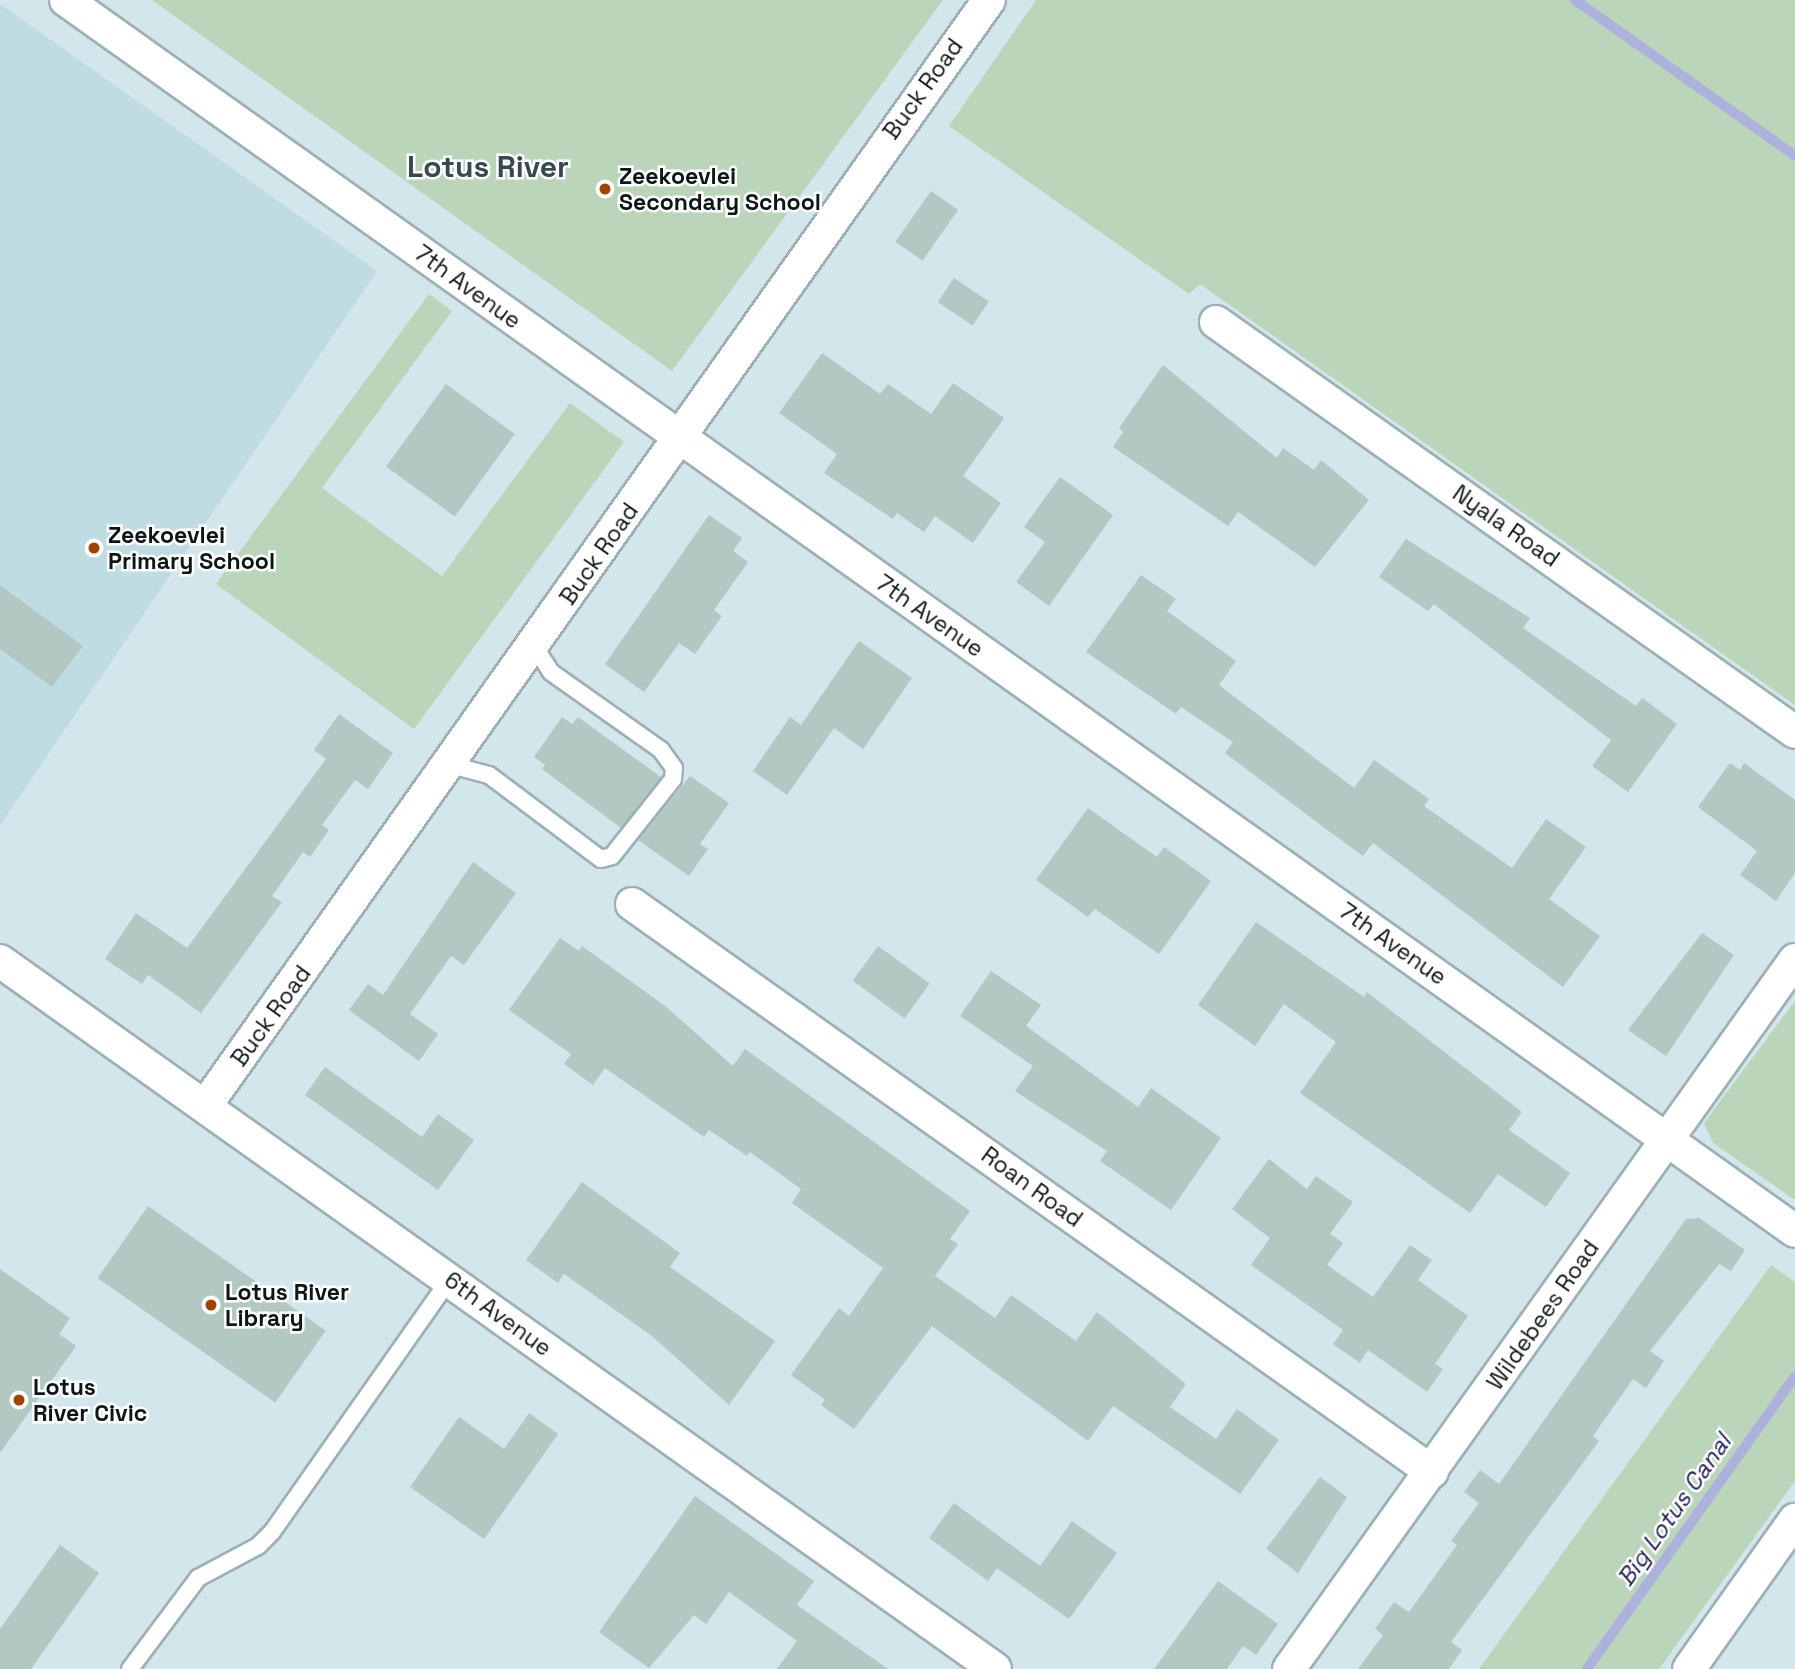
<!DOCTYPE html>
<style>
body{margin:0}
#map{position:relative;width:1795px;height:1669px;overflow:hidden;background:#d2e6eb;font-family:"Space Grotesk",sans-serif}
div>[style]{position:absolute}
.built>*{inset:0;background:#bedce2}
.green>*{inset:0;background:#bad5ba}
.stream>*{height:10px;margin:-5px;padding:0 5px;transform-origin:5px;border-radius:5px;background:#adb2dd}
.building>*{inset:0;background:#b4c8c3;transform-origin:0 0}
.roads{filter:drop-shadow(2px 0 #9db1b5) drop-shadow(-2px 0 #9db1b5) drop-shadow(0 2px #9db1b5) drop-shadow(0 -2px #9db1b5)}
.service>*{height:16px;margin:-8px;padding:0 8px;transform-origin:8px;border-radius:8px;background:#fff}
.minor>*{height:32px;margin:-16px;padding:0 16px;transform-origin:16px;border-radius:16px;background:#fff}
.dots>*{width:19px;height:19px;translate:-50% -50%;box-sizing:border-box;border:4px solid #fff;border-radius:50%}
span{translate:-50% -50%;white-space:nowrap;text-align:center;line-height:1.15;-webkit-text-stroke:5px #fff;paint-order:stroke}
.street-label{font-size:23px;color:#0d1516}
.poi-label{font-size:23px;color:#0d1516;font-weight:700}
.left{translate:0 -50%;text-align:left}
.water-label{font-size:24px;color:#232256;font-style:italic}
.district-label{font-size:30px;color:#38494d;font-weight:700}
</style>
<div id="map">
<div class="built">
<div style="clip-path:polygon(0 4px,377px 271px,0 825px)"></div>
</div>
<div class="green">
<div style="clip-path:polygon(152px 0,943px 0,672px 371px)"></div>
<div style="clip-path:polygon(1036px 0,1795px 0,1795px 705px,1200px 284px,1189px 294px,949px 126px)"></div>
<div style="clip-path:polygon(429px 294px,452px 311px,322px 488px,442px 576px,570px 403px,624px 442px,414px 729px,216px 584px)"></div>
<div style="clip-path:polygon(1795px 1001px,1795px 1200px,1713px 1143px,1704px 1123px)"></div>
<div style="clip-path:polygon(1771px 1265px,1795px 1282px,1795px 1481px,1659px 1669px,1479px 1669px)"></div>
</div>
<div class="stream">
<div style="left:1575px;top:0;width:270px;rotate:35.3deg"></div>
<div style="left:1587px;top:1669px;width:359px;rotate:-54.6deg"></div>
</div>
<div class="building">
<div style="left:931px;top:191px;width:33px;height:62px;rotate:35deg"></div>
<div style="left:954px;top:278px;width:42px;height:29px;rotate:34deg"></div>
<div style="clip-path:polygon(822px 353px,880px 394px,888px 384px,931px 414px,953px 383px,1004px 418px,963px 476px,1001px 503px,973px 543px,935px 516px,924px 532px,897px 513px,893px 519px,824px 473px,837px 454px,779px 413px)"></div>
<div style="clip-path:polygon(1163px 365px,1277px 458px,1283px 448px,1314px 470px,1321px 460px,1369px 500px,1315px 567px,1238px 512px,1228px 526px,1113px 447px,1123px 432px,1119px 428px)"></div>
<div style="left:446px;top:384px;width:85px;height:102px;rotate:36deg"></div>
<div style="clip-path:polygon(1060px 477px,1113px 515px,1049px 606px,1016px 582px,1045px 542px,1024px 527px)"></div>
<div style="clip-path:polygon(709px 515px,742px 538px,733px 551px,748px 562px,714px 610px,722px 616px,695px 654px,679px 643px,644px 692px,605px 664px)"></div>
<div style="clip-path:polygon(1406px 539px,1530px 618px,1523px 628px,1636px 706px,1642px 698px,1677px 724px,1628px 792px,1592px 766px,1611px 740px,1434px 604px,1428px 611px,1379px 577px)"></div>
<div style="clip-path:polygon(1141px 575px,1176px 599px,1167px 611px,1236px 661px,1219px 685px,1354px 788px,1374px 760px,1429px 799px,1424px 806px,1512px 868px,1546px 819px,1586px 847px,1549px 899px,1600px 936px,1563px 987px,1373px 843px,1363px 856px,1326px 829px,1225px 753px,1233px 742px,1181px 707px,1176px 714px,1086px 652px)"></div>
<div style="clip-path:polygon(0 585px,83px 646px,52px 687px,0 649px)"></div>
<div style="clip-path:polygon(859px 641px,912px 678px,863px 749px,834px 728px,787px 795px,753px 771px,790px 717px,801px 725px)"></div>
<div style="clip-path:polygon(339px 714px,393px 753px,368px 789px,355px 780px,322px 825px,329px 830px,310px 857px,303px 852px,272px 896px,282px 902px,201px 1013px,148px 975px,142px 984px,105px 959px,136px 913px,187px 948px,326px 759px,314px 750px)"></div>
<div style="clip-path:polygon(562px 717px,572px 724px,578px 717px,661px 777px,621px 828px,542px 769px,545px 765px,534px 757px)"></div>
<div style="clip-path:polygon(1730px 763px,1740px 770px,1744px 763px,1795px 800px,1795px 873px,1776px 901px,1740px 875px,1757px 851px,1698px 807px)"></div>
<div style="clip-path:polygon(690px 776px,729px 803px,700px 844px,708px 849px,689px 876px,638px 840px)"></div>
<div style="clip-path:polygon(1088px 808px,1157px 857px,1164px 847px,1211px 881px,1159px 954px,1095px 909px,1088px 917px,1036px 880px)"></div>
<div style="clip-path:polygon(473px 862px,516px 893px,464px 965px,451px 956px,410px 1014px,438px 1034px,419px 1061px,349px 1010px,368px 984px,383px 995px)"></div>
<div style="clip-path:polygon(1256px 922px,1364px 997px,1367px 992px,1522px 1112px,1509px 1130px,1570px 1173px,1546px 1207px,1498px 1174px,1470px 1213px,1300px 1093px,1336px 1042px,1284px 1004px,1255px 1046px,1198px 1005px)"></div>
<div style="clip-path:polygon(1702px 933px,1734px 955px,1666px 1056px,1628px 1030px)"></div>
<div style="clip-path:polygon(560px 938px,579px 951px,582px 946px,665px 1006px,733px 1066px,745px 1049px,970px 1211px,950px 1239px,958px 1244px,935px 1276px,995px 1318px,1011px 1295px,1076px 1341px,1097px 1312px,1186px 1384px,1170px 1407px,1216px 1439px,1237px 1409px,1279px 1440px,1240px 1494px,1113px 1406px,1088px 1441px,932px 1326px,854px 1429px,821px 1405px,825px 1400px,791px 1375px,839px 1308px,849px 1316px,883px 1268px,792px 1203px,801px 1189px,750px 1152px,747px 1156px,709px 1130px,704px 1137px,605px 1068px,593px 1085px,564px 1064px,571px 1054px,509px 1010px)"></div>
<div style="left:878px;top:946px;width:64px;height:43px;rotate:36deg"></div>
<div style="clip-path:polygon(991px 971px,1041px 1005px,1026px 1026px,1138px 1107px,1151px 1088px,1221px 1138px,1171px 1210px,1100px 1161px,1107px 1151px,1015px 1091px,1033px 1066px,960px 1016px)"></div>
<div style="clip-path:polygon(325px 1067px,422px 1137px,438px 1114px,474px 1140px,438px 1190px,305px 1095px)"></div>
<div style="clip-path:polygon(1269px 1159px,1307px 1189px,1316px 1176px,1353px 1202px,1330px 1234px,1343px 1243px,1327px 1265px,1373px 1297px,1410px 1245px,1432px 1260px,1418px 1280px,1468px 1316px,1435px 1364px,1443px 1369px,1427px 1392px,1368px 1350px,1360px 1363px,1333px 1344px,1343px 1330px,1251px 1265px,1270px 1238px,1232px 1209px)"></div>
<div style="clip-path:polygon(582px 1182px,680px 1253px,670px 1267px,775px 1341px,729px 1405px,652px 1336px,564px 1274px,558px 1283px,526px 1260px)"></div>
<div style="left:148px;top:1206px;width:217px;height:88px;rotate:35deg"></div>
<div style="clip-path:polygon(1699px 1218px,1745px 1250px,1731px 1271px,1719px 1264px,1650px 1351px,1664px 1361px,1646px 1388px,1633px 1379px,1593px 1436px,1599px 1441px,1451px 1642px,1462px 1650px,1449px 1669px,1358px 1669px,1383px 1635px,1375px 1629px,1394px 1602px,1409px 1612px,1457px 1545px,1451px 1541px,1479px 1503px,1464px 1492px,1480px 1470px,1499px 1484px,1686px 1219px)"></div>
<div style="clip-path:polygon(0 1269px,70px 1318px,59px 1334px,76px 1346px,0 1453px)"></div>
<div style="clip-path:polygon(529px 1413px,558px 1434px,484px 1539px,410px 1487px,459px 1417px,504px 1449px)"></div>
<div style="clip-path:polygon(1320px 1477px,1347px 1497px,1298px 1573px,1266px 1549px)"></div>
<div style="clip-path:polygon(695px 1496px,814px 1581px,797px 1605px,888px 1669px,777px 1669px,797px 1641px,729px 1592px,706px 1624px,694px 1615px,649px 1668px,599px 1632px)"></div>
<div style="clip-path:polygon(954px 1503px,1040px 1566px,1072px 1521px,1117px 1553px,1069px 1619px,997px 1568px,988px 1581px,929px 1538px)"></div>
<div style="clip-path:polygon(60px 1545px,99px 1573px,31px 1669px,0 1669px,0 1629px)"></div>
<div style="clip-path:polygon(1218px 1581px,1278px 1624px,1256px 1655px,1243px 1646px,1227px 1669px,1154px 1669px)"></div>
</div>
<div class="roads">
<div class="service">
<div style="left:451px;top:765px;width:39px;rotate:15deg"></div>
<div style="left:489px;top:775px;width:140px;rotate:36.9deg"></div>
<div style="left:601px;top:859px;width:11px;rotate:-15deg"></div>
<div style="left:612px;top:856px;width:98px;rotate:-51.6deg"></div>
<div style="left:673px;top:779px;width:11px;rotate:-85deg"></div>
<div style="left:674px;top:768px;width:22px;rotate:-126deg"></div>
<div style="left:661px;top:750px;width:135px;rotate:-144.7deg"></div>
<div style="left:551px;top:672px;width:31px;rotate:-123deg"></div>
<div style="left:130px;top:1669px;width:114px;rotate:-53.2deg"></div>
<div style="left:198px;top:1578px;width:68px;rotate:-28.1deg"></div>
<div style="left:258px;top:1546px;width:20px;rotate:-45deg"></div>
<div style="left:272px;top:1532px;width:308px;rotate:-54.9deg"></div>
</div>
<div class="minor">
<div style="left:66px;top:0;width:2122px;rotate:35.45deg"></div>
<div style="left:1216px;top:322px;width:709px;rotate:35.3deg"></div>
<div style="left:632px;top:904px;width:981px;rotate:35.37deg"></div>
<div style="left:0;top:961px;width:1221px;rotate:35.43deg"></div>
<div style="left:206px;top:1105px;width:1354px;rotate:-54.68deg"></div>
<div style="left:1289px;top:1669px;width:871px;rotate:-54.49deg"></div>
<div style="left:1689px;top:1669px;width:183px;rotate:-54.6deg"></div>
</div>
</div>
<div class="dots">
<div style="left:605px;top:189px;background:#a34004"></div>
<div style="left:94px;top:548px;background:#a34004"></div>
<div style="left:211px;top:1305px;background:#a34004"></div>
<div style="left:19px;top:1400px;background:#a34004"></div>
</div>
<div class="street-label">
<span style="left:923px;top:89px;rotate:-54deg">Buck Road</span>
<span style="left:468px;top:287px;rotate:36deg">7th Avenue</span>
<span style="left:1506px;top:526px;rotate:35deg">Nyala Road</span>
<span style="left:599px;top:554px;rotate:-55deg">Buck Road</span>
<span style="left:930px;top:616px;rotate:35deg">7th Avenue</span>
<span style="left:1393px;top:944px;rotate:35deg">7th Avenue</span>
<span style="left:271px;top:1016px;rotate:-54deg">Buck Road</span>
<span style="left:1032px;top:1187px;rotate:36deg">Roan Road</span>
<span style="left:498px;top:1314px;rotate:36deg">6th Avenue</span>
<span style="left:1543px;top:1315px;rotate:-55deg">Wildebees Road</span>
</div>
<div class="poi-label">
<span class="left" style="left:619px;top:189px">Zeekoevlei<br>Secondary School</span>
<span class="left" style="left:108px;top:548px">Zeekoevlei<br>Primary School</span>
<span class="left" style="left:225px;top:1305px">Lotus River<br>Library</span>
<span class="left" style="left:33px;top:1400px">Lotus<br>River Civic</span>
</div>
<div class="water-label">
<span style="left:1674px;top:1510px;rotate:-55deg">Big Lotus Canal</span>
</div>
<div class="district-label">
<span style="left:488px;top:167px">Lotus River</span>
</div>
</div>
